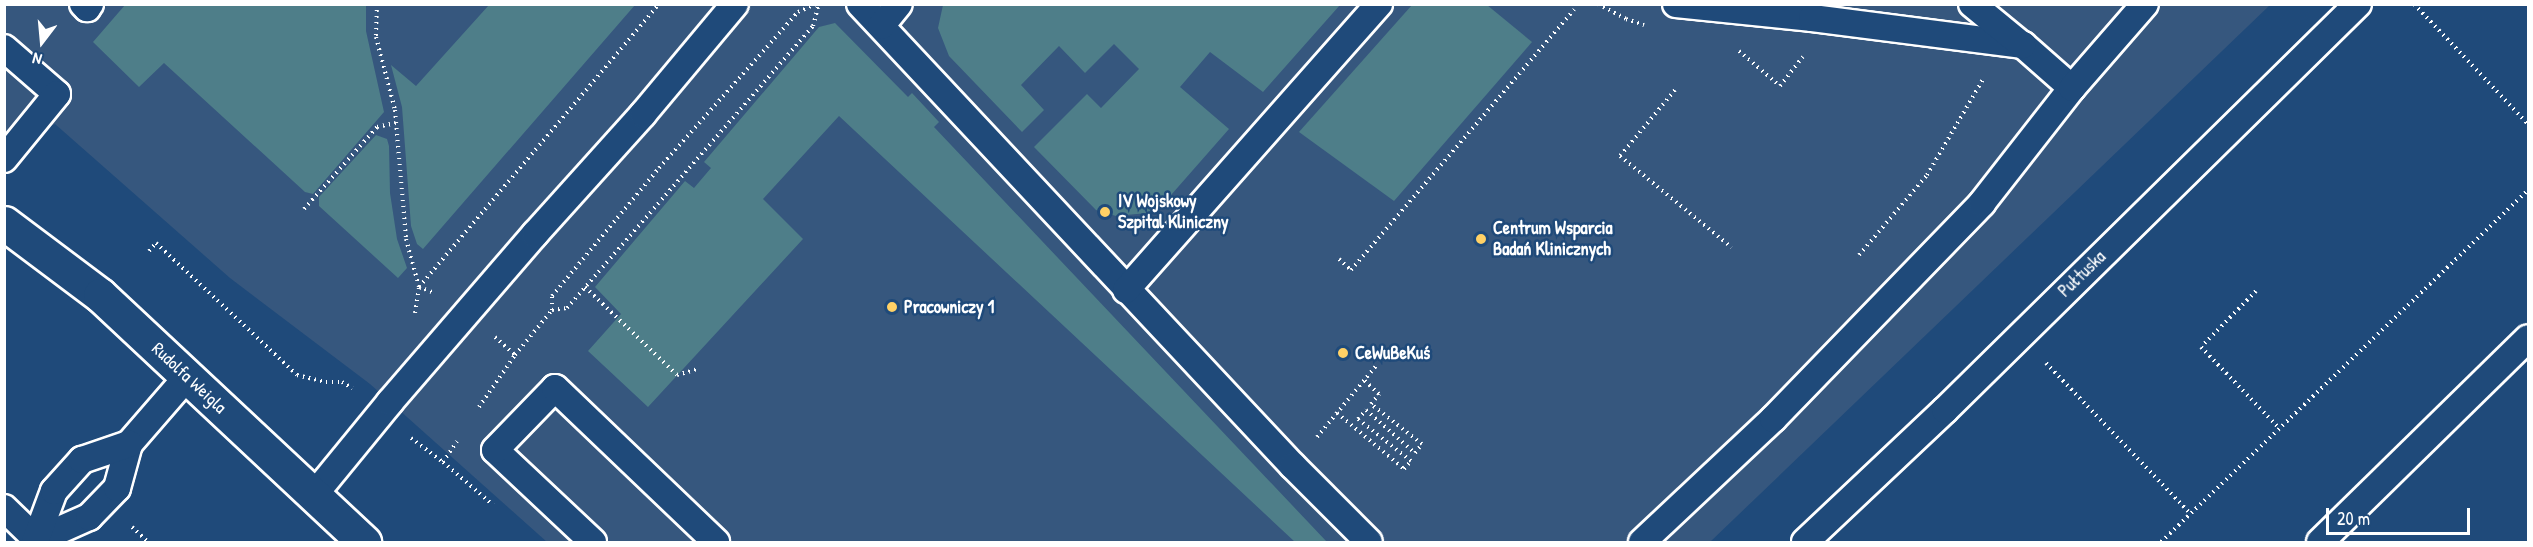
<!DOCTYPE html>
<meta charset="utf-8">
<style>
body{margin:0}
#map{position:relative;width:2533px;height:547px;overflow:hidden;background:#1f4a7a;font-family:"Patrick Hand",sans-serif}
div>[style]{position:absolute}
.built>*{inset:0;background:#36577e}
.green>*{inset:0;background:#4e7e89}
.path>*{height:4px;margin-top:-2px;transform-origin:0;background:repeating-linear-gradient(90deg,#fff 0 1.5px,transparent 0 6px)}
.roads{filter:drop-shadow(2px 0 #fff) drop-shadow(-2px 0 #fff) drop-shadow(0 2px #fff) drop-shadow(0 -2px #fff)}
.service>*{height:26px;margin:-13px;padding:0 13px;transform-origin:13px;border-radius:13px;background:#1f4a7a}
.minor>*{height:33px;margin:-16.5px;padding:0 16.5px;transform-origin:16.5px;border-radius:16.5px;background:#1f4a7a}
.dots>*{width:16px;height:16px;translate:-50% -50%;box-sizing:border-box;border:3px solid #1f4a7a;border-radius:50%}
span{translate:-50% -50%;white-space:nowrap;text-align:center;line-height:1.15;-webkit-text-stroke:5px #1f4a7a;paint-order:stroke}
.poi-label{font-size:18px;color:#fff;font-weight:700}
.left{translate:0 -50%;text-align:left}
.street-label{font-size:18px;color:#fff}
.frame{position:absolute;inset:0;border:6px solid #fff;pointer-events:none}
.north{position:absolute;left:12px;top:12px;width:60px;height:60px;-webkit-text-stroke:4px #1f4a7a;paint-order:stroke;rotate:196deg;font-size:16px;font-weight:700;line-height:24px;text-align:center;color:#fff}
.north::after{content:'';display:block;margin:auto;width:21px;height:27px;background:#fff;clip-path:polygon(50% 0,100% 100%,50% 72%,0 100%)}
.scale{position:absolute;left:2326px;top:508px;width:144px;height:27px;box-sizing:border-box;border:3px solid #fff;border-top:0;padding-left:8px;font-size:18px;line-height:21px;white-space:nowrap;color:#fff;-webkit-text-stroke:4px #1f4a7a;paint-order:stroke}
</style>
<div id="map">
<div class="built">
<div style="clip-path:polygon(4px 5px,2270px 5px,1710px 542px,547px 542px,370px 384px,230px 278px,55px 124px,5px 146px)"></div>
</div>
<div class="green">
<div style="clip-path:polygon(125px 5px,366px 5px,366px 31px,384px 112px,313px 194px,305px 192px,164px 63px,139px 87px,93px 42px)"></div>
<div style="clip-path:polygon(489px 5px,635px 5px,423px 249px,417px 244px,411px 226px,402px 107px,391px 65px,416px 86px)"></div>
<div style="clip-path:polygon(943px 5px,943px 4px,1340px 5px,1263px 92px,1210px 52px,1180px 87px,1229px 129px,1164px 203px,1147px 213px,1116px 216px,1096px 210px,1034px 147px,1087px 94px,1101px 108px,1139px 69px,1114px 44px,1085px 73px,1059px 46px,1021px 85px,1044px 110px,1022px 132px,949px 56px,938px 28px)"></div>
<div style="clip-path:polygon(1412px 5px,1487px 5px,1532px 42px,1394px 201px,1299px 132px)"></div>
<div style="clip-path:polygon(835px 23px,908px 97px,912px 93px,939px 122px,934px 127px,1327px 542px,1295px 542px,839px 116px,763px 199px,803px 239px,648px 407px,588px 351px,621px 314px,595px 287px,685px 181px,694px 188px,711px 168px,704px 162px,819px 27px)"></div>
<div style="clip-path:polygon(376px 135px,387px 139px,389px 146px,390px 193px,397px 239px,407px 268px,398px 278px,319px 206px,319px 197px)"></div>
</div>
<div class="path">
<div style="left:377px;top:4px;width:33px;rotate:92deg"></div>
<div style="left:376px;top:37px;width:75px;rotate:75.4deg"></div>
<div style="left:395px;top:110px;width:129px;rotate:85.1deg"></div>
<div style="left:406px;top:239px;width:50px;rotate:74.8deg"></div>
<div style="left:419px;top:287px;width:371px;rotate:-49.7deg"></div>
<div style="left:1598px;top:4px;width:32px;rotate:28deg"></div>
<div style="left:1626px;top:19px;width:19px;rotate:18deg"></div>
<div style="left:2414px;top:4px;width:166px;rotate:46.5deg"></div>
<div style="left:1739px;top:51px;width:54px;rotate:40.5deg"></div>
<div style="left:1780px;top:86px;width:37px;rotate:-52deg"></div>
<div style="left:1675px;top:90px;width:86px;rotate:129.8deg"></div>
<div style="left:1620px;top:156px;width:144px;rotate:39.3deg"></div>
<div style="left:304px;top:209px;width:110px;rotate:-48.3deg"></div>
<div style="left:377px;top:127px;width:19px;rotate:-12deg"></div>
<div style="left:149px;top:251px;width:11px;rotate:-49deg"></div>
<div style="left:156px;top:243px;width:193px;rotate:43.1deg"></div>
<div style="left:297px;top:375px;width:30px;rotate:14deg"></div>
<div style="left:326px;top:382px;width:16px"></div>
<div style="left:342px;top:382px;width:12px;rotate:31deg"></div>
<div style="left:1859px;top:255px;width:105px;rotate:-49.6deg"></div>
<div style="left:1927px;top:175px;width:111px;rotate:-59.7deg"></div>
<div style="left:1339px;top:259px;width:16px;rotate:43deg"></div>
<div style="left:1351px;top:270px;width:343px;rotate:-49.4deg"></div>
<div style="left:585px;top:287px;width:127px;rotate:43.7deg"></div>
<div style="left:677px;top:375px;width:22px;rotate:-16deg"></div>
<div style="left:2256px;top:291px;width:78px;rotate:134.5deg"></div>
<div style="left:2201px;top:347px;width:114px;rotate:46.1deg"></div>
<div style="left:552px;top:310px;width:14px;rotate:-90deg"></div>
<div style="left:552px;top:296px;width:167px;rotate:-50.1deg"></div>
<div style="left:659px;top:168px;width:209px;rotate:-48.3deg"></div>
<div style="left:798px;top:12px;width:20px;rotate:-24deg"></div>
<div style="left:415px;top:313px;width:26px;rotate:-81deg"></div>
<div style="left:419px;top:287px;width:17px;rotate:21deg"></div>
<div style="left:495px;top:337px;width:27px;rotate:42deg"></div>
<div style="left:2046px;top:363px;width:209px;rotate:46.2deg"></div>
<div style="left:479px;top:407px;width:63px;rotate:-55.3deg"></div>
<div style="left:515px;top:355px;width:58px;rotate:-50.6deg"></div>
<div style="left:552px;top:310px;width:15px;rotate:-8deg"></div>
<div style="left:567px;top:308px;width:374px;rotate:-48.9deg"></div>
<div style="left:813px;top:26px;width:23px;rotate:-75deg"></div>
<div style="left:1337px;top:413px;width:87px;rotate:39.9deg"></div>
<div style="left:1404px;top:469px;width:11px;rotate:-49deg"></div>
<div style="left:1411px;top:461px;width:68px;rotate:-141.6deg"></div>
<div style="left:1358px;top:419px;width:12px;rotate:-48deg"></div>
<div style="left:1366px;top:410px;width:65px;rotate:41.3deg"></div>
<div style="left:1415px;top:453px;width:11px;rotate:-52deg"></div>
<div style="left:1422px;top:444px;width:65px;rotate:-141.9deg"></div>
<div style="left:1371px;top:404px;width:13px;rotate:-51deg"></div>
<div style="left:1379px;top:394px;width:21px;rotate:-137deg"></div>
<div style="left:1317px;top:437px;width:92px;rotate:-50.3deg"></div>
<div style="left:411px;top:438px;width:40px;rotate:37deg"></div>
<div style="left:443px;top:462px;width:25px;rotate:-56deg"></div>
<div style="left:443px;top:462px;width:66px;rotate:40.7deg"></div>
<div style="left:132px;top:527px;width:22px;rotate:43deg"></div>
<div style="left:2161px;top:542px;width:509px;rotate:-43.8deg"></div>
</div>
<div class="roads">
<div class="service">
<div style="left:83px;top:4px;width:6px;rotate:45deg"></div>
<div style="left:87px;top:8px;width:5px;rotate:-53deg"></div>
<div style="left:860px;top:4px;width:633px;rotate:46.86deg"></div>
<div style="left:1293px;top:466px;width:107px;rotate:45deg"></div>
<div style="left:1676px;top:4px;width:137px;rotate:5.9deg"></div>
<div style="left:1812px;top:18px;width:213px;rotate:7.3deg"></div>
<div style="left:2023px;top:45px;width:65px;rotate:41.3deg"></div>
<div style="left:1972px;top:4px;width:65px;rotate:39.4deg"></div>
<div style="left:881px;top:26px;width:28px;rotate:-51deg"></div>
<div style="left:4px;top:48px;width:70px;rotate:41deg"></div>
<div style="left:57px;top:94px;width:84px;rotate:129.2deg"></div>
<div style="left:1126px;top:290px;width:382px;rotate:-48.5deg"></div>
<div style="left:314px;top:495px;width:120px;rotate:-50.7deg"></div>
<div style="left:390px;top:402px;width:222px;rotate:-49.2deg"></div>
<div style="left:535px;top:234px;width:161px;rotate:-48deg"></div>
<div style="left:643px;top:114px;width:143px;rotate:-50.1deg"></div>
<div style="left:4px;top:508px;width:46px;rotate:44.1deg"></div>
<div style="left:37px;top:540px;width:57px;rotate:-23.9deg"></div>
<div style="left:89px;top:517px;width:40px;rotate:-46deg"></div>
<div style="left:117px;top:488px;width:46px;rotate:-74.7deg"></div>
<div style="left:129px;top:444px;width:89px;rotate:-49.1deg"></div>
<div style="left:35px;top:542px;width:54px;rotate:-69.6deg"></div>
<div style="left:54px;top:491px;width:42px;rotate:-47.9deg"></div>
<div style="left:82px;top:460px;width:50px;rotate:-18.8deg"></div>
<div style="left:593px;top:542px;width:134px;rotate:-136.8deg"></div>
<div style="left:495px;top:450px;width:86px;rotate:-45.9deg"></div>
<div style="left:555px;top:388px;width:223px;rotate:43.7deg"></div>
<div style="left:1642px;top:542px;width:180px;rotate:-43.2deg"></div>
<div style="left:1773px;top:419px;width:301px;rotate:-45.9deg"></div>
<div style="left:1982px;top:203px;width:146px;rotate:-52deg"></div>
<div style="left:2072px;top:88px;width:111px;rotate:-49deg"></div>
<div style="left:1805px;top:542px;width:192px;rotate:-43.3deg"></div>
<div style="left:1945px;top:410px;width:579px;rotate:-44.51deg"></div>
<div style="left:2320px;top:542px;width:291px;rotate:-44.4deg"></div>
</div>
<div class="minor">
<div style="left:4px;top:223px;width:120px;rotate:36.9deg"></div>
<div style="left:100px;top:295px;width:362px;rotate:43.1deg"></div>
</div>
</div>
<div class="dots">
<div style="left:1105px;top:212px;background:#ffd166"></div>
<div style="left:1481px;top:239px;background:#ffd166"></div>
<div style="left:892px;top:307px;background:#ffd166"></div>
<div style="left:1343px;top:353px;background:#ffd166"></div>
</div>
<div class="poi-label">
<span class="left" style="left:1118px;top:212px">IV Wojskowy<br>Szpital Kliniczny</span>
<span class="left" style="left:1493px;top:239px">Centrum Wsparcia<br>Badań Klinicznych</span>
<span class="left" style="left:904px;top:307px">Pracowniczy 1</span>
<span class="left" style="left:1355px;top:353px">CeWuBeKuś</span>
</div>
<div class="street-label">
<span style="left:2082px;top:274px;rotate:-44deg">Pułtuska</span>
<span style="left:189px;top:378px;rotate:43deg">Rudolfa Weigla</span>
</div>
<div class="frame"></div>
<div class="north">N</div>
<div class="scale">20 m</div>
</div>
